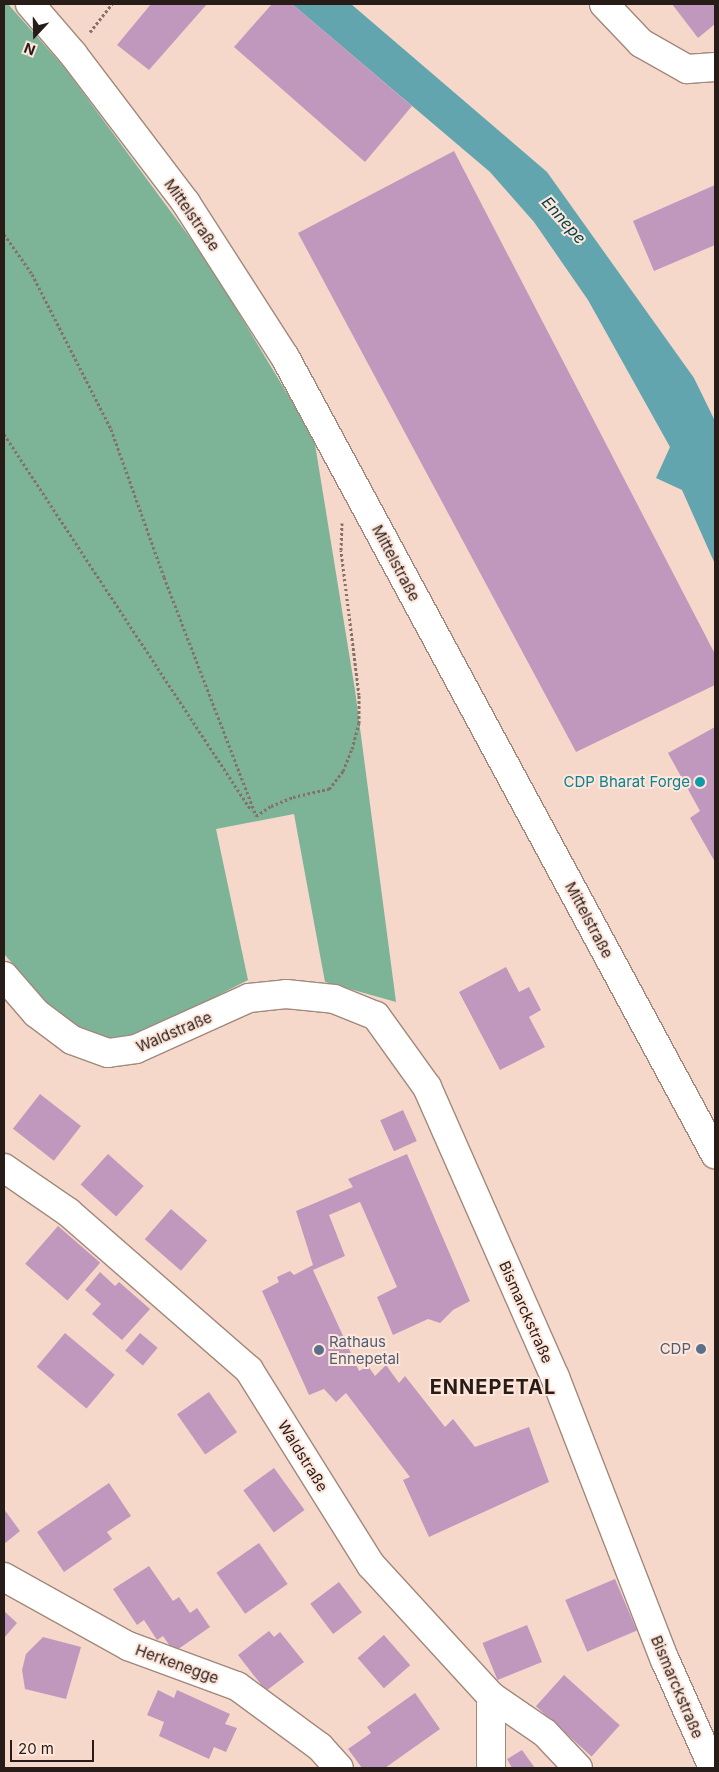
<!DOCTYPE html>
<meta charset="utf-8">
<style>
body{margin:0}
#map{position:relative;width:719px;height:1772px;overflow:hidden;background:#f5d8ca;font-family:Inter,sans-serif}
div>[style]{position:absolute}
.forest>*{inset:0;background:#7db397}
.water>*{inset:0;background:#62a5ae}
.building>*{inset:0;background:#c098be;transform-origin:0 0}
.path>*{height:3px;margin-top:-1.5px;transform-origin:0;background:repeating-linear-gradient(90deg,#847168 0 2.5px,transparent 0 5px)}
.roads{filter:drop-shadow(1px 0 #a2887b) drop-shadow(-1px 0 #a2887b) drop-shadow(0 1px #a2887b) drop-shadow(0 -1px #a2887b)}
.minor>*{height:28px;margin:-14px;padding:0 14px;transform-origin:14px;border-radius:14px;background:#fff}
.dots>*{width:14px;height:14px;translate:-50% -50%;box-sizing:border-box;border:2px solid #fee6db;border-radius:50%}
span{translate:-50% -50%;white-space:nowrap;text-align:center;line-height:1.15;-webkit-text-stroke:4px #fee6db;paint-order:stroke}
.street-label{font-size:15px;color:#271c18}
.culture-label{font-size:15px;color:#0d838f}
.right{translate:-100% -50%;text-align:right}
.service-label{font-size:15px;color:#4e5e75}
.left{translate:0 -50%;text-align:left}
.water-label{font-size:16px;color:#004349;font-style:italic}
.district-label{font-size:20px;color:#271c18;font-weight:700;letter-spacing:1px}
.frame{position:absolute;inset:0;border:5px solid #271c18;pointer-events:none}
.north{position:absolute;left:10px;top:10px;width:50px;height:50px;-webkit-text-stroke:4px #fee6db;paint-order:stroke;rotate:201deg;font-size:14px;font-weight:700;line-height:20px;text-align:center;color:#271c18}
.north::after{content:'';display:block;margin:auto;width:18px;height:22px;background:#271c18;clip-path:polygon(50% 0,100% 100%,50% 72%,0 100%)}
.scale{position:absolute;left:10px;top:1740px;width:84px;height:22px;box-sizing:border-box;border:2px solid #271c18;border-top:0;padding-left:6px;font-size:15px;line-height:18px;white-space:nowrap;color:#271c18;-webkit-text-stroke:4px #fee6db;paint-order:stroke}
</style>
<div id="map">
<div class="forest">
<div style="clip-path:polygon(4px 4px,8px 4px,64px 67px,208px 262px,314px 438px,355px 690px,396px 1002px,325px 982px,294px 814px,216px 829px,248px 980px,147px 1032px,106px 1041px,64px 1022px,4px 954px)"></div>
</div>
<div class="water">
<div style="clip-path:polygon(292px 4px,351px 4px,547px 172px,694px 378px,714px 419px,715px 564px,682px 490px,656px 478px,670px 447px,588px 300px,534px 222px,490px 172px)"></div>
</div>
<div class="building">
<div style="clip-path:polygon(151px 4px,207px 4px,149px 70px,117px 45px)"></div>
<div style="clip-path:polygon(272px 4px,292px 4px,412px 106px,365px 162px,234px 47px)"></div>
<div style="clip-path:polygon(672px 4px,715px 4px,715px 24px,698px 38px)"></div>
<div style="clip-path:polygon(454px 151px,715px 654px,715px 685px,576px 752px,298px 233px)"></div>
<div style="clip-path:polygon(715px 185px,715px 245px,654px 271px,633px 221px)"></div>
<div style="clip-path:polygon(715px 727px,715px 862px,690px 818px,700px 811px,668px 753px)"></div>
<div style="clip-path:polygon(506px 967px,519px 992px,529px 987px,541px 1010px,529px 1017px,545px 1047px,500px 1070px,459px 992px)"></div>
<div style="left:40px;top:1094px;width:52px;height:44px;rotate:38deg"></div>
<div style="left:403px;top:1110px;width:34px;height:25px;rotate:66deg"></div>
<div style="left:108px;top:1154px;width:48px;height:41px;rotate:42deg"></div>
<div style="clip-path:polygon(407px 1154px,470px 1301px,453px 1310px,440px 1323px,428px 1319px,393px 1335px,377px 1297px,397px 1287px,360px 1202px,329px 1215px,345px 1256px,313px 1270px,359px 1371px,368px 1366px,375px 1376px,386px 1365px,399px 1383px,405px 1376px,445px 1427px,453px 1419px,475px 1447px,529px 1427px,549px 1482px,429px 1537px,403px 1480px,410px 1477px,346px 1393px,336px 1402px,324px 1389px,309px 1395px,262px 1291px,279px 1282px,277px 1277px,290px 1271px,294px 1275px,313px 1265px,296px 1211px,353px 1187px,348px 1179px)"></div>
<div style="left:171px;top:1209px;width:48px;height:40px;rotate:41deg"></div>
<div style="left:58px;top:1226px;width:56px;height:50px;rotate:41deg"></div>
<div style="clip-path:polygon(100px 1272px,115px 1286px,119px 1282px,150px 1309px,122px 1340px,92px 1314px,101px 1304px,85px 1290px)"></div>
<div style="left:65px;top:1333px;width:65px;height:44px;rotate:40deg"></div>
<div style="left:140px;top:1333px;width:23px;height:23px;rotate:40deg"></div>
<div style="left:209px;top:1392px;width:49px;height:39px;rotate:55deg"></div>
<div style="left:274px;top:1468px;width:52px;height:38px;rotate:54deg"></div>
<div style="clip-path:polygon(109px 1483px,131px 1516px,107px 1532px,112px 1539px,64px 1572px,37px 1532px)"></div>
<div style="clip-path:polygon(4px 1509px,20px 1531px,4px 1544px)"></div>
<div style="left:259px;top:1543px;width:50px;height:52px;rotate:55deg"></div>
<div style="clip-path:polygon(149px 1566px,173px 1601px,179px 1597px,190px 1613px,197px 1608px,210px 1627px,174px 1652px,163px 1636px,157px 1640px,144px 1620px,137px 1625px,113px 1589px)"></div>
<div style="left:615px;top:1579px;width:56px;height:54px;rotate:67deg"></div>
<div style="left:339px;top:1582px;width:38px;height:36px;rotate:53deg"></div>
<div style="clip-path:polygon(4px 1611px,17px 1623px,4px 1638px)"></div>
<div style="left:527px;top:1625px;width:40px;height:48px;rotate:68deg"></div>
<div style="clip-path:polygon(269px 1631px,274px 1637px,280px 1632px,304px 1662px,266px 1691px,238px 1655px)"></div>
<div style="left:384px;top:1635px;width:40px;height:35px;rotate:49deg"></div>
<div style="clip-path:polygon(43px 1637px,81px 1647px,66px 1699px,25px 1689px,22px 1670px,26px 1654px)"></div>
<div style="left:564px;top:1675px;width:75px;height:42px;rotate:42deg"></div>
<div style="clip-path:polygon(158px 1690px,174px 1698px,177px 1690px,230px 1714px,225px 1724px,237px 1728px,226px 1752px,214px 1747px,209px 1759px,159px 1736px,164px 1722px,147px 1715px)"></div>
<div style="clip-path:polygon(415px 1693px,440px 1729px,385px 1768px,362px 1768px,348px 1749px,371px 1733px,367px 1727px)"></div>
<div style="clip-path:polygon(522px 1750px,535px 1768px,512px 1768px,507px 1759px)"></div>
</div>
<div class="path">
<div style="left:90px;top:32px;width:36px;rotate:-52deg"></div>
<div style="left:4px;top:234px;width:49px;rotate:55deg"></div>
<div style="left:32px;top:274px;width:174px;rotate:63deg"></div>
<div style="left:111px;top:429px;width:157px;rotate:70.3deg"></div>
<div style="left:164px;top:577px;width:256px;rotate:68.9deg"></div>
<div style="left:4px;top:434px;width:450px;rotate:56.7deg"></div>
<div style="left:256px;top:816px;width:18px;rotate:-34deg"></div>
<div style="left:271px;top:806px;width:24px;rotate:-22deg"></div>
<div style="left:293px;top:797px;width:37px;rotate:-13deg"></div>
<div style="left:329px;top:789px;width:23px;rotate:-52deg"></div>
<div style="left:343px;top:771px;width:24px;rotate:-68deg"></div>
<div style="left:352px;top:749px;width:27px;rotate:-75deg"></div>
<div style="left:359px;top:723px;width:28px;rotate:-90deg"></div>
<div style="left:359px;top:695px;width:146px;rotate:-97.1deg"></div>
<div style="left:341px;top:550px;width:27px;rotate:-88deg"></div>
</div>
<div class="roads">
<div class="minor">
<div style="left:30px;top:4px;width:66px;rotate:49.3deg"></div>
<div style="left:73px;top:54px;width:187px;rotate:52.8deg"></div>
<div style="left:186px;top:203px;width:183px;rotate:57.3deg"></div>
<div style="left:285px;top:357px;width:906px;rotate:61.65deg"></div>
<div style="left:604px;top:4px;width:54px;rotate:46.5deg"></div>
<div style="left:641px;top:43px;width:53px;rotate:29.5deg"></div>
<div style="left:687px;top:69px;width:28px;rotate:-4deg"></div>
<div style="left:4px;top:976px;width:49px;rotate:49.1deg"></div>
<div style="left:36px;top:1013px;width:45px;rotate:36.9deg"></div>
<div style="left:72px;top:1040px;width:38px;rotate:20deg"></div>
<div style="left:108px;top:1053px;width:28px;rotate:-8deg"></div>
<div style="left:136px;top:1049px;width:124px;rotate:-24.3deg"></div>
<div style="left:249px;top:998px;width:37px;rotate:-6deg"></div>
<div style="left:286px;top:994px;width:48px;rotate:5.9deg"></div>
<div style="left:334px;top:999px;width:45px;rotate:22deg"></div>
<div style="left:376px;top:1016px;width:87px;rotate:54.3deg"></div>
<div style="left:427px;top:1087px;width:317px;rotate:66.2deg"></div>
<div style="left:555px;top:1377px;width:304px;rotate:68.8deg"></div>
<div style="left:665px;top:1660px;width:118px;rotate:66deg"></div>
<div style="left:4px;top:1168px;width:78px;rotate:34.5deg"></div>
<div style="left:68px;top:1212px;width:240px;rotate:41.1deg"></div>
<div style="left:249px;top:1370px;width:230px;rotate:58deg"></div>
<div style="left:371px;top:1565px;width:178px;rotate:47.5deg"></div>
<div style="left:491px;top:1696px;width:65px;rotate:34.4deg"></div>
<div style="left:545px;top:1733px;width:48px;rotate:46.7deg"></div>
<div style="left:4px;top:1577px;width:142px;rotate:29.1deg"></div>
<div style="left:128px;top:1646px;width:116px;rotate:20.2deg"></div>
<div style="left:237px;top:1686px;width:103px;rotate:36.3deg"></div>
<div style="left:320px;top:1747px;width:28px;rotate:48deg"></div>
<div style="left:491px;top:1768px;width:72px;rotate:-90deg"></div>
</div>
</div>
<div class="dots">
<div style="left:700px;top:782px;background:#0f9aa8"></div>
<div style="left:701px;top:1349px;background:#5c6f8a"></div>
<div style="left:319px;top:1350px;background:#5c6f8a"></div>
</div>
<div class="street-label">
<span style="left:192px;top:215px;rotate:55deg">Mittelstraße</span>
<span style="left:396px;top:563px;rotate:62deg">Mittelstraße</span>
<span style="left:589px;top:920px;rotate:62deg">Mittelstraße</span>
<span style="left:174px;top:1032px;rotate:-23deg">Waldstraße</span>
<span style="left:526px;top:1312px;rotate:66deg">Bismarckstraße</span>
<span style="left:303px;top:1456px;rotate:58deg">Waldstraße</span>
<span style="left:177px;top:1664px;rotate:20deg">Herkenegge</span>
<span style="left:677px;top:1687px;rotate:67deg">Bismarckstraße</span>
</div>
<div class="culture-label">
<span class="right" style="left:690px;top:782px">CDP Bharat Forge</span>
</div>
<div class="service-label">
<span class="left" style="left:329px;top:1350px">Rathaus<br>Ennepetal</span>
<span class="right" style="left:691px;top:1349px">CDP</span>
</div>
<div class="water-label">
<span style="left:564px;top:220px;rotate:48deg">Ennepe</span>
</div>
<div class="district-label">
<span style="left:493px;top:1387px">ENNEPETAL</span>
</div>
<div class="frame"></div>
<div class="north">N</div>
<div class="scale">20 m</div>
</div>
